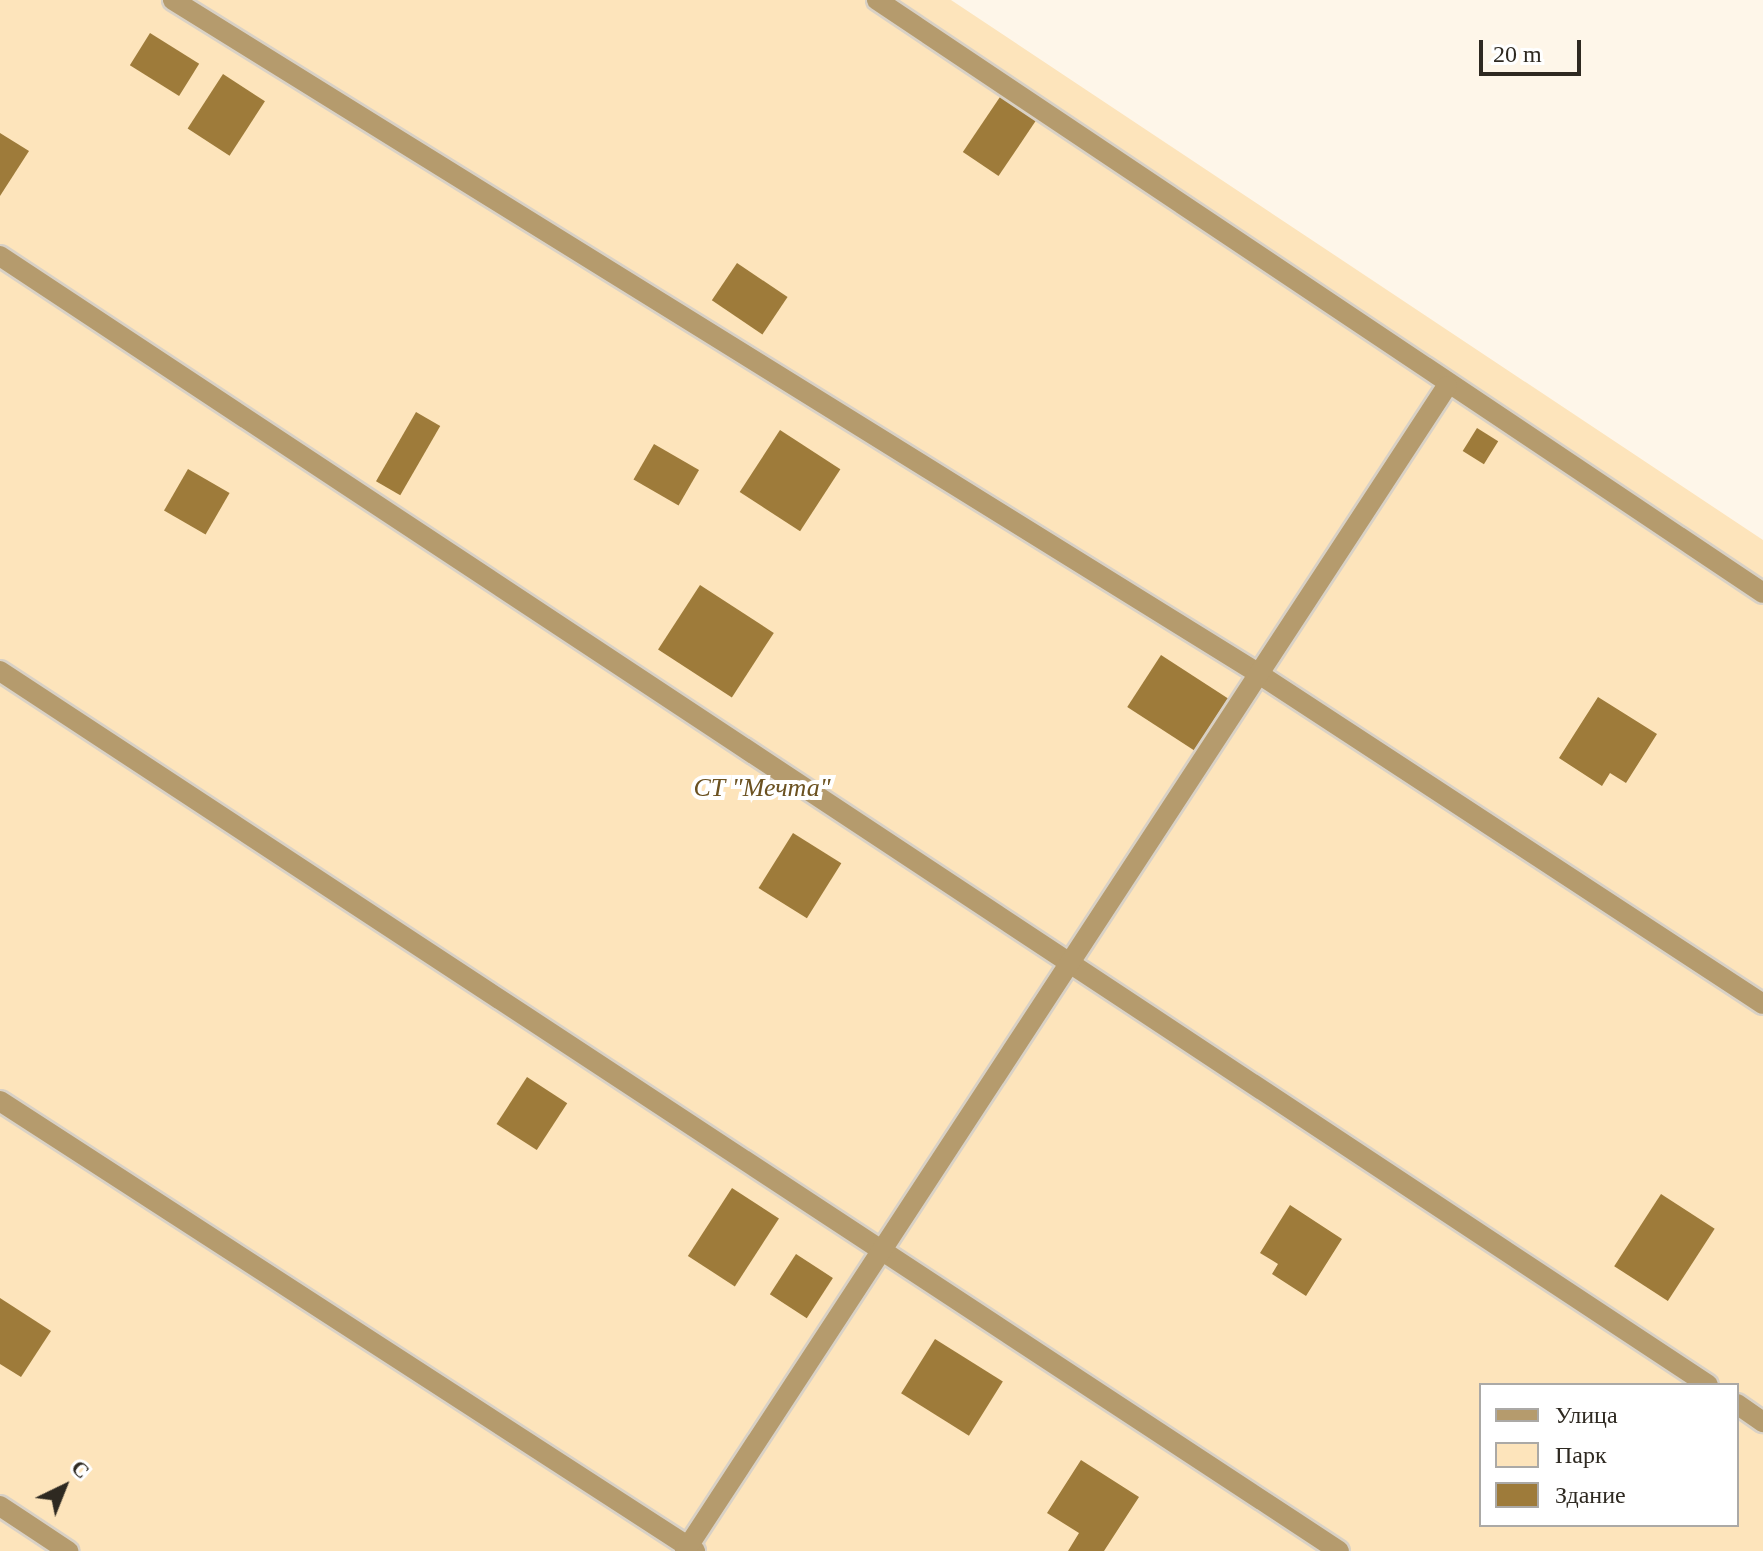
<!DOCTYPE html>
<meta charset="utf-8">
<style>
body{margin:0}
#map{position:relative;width:1763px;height:1551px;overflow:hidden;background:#fef6e9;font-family:Georgia,serif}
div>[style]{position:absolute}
.green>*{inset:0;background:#fde4bb}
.building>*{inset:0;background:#9e7b3a;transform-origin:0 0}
.roads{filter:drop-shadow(2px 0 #d9d1c5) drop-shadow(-2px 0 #d9d1c5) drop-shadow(0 2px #d9d1c5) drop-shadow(0 -2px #d9d1c5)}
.minor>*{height:20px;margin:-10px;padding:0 10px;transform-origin:10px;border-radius:10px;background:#b59b6d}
span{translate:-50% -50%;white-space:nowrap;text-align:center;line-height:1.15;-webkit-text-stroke:8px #fff;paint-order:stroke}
.park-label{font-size:26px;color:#6b5120;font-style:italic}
.legend{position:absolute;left:1479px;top:1383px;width:260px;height:144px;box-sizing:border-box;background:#fff;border:2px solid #aba9a6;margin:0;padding:10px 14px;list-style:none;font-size:24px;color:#2e2921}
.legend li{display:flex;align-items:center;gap:16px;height:40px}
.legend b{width:40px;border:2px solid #aba9a6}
.north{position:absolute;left:24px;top:1447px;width:80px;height:80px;-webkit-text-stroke:6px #fff;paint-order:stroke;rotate:43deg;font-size:22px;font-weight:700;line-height:32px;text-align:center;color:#2e2921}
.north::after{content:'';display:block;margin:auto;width:28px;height:36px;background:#2e2921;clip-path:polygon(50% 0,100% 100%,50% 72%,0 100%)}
.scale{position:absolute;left:1479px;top:40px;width:102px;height:36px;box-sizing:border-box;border:4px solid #2e2921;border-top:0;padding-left:10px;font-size:24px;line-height:28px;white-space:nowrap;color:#2e2921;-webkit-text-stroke:6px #fff;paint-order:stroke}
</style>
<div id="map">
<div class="green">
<div style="clip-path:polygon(evenodd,0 0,951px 0,1763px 540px,1763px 1551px,0 1551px,0 0,1481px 1385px,1737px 1385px,1737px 1525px,1481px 1525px,1481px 1385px)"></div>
</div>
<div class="building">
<div style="left:150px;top:33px;width:58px;height:38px;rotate:32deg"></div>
<div style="left:223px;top:74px;width:50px;height:65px;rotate:33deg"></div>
<div style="left:1002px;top:94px;width:43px;height:70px;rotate:34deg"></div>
<div style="clip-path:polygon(0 133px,29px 151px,0 196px)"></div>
<div style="left:737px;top:263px;width:61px;height:45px;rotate:34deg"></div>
<div style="left:416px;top:412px;width:28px;height:80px;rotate:30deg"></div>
<div style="left:1477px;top:428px;width:25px;height:27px;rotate:32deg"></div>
<div style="left:780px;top:430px;width:72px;height:74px;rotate:33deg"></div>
<div style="left:654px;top:444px;width:52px;height:41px;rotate:30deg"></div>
<div style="left:188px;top:469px;width:48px;height:48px;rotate:30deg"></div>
<div style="left:700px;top:585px;width:88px;height:77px;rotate:33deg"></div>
<div style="left:1161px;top:655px;width:80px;height:62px;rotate:33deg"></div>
<div style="clip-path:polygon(1598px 697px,1657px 734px,1626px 783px,1610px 773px,1602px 786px,1559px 758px)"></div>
<div style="left:793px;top:833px;width:57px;height:65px;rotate:32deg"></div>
<div style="left:527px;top:1077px;width:48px;height:56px;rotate:33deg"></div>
<div style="left:732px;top:1188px;width:56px;height:81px;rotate:33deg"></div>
<div style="left:1661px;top:1194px;width:64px;height:86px;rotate:33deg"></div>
<div style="clip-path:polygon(1290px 1205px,1342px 1239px,1306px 1296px,1272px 1274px,1278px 1264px,1260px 1253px)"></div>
<div style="left:796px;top:1254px;width:44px;height:48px;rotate:33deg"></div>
<div style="clip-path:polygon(0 1298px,51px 1331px,21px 1377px,0 1364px)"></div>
<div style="left:935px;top:1339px;width:80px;height:64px;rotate:32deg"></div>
<div style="clip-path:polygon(1081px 1460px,1139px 1497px,1104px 1551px,1068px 1551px,1079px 1533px,1047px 1513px)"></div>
</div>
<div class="roads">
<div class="minor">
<div style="left:173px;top:0;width:1278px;rotate:31.82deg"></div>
<div style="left:1259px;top:674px;width:602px;rotate:33.22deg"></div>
<div style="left:877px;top:0;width:1066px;rotate:33.79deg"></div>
<div style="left:0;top:256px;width:2047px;rotate:33.46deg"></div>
<div style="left:0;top:671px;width:1602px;rotate:33.31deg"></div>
<div style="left:0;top:1101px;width:828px;rotate:32.92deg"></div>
<div style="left:1737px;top:1404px;width:32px;rotate:35deg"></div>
<div style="left:0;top:1506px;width:82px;rotate:33.5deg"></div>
<div style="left:685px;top:1551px;width:1392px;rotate:-56.81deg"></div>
</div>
</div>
<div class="park-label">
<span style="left:762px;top:788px">СТ "Мечта"</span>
</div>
<ul class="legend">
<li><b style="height:10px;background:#b59b6d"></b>Улица</li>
<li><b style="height:22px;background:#fde4bb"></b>Парк</li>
<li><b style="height:22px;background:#9e7b3a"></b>Здание</li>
</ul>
<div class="north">С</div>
<div class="scale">20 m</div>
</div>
